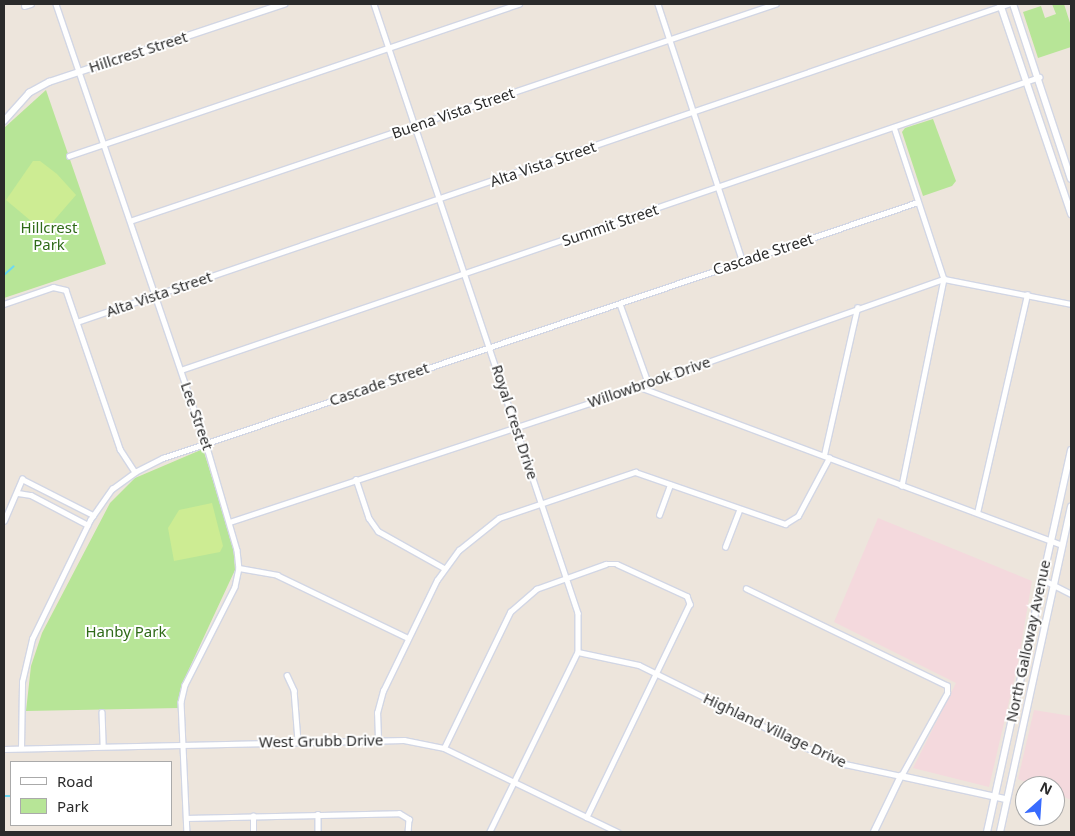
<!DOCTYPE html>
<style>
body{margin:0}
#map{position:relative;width:1075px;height:836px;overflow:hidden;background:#ede5dc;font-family:"Noto Sans",sans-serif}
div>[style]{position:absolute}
.medical>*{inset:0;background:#f4d9dd}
.green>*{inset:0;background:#b7e597}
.pitch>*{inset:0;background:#cdec93}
.stream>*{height:2px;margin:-1px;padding:0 1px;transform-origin:1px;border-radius:1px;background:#6dd8f2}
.roads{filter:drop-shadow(1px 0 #d2d6e4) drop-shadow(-1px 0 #d2d6e4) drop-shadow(0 1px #d2d6e4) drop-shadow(0 -1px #d2d6e4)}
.minor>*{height:4.5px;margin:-2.25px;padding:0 2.25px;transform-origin:2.25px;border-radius:2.25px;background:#fff}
.tertiary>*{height:5.5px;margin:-2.75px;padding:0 2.75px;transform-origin:2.75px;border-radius:2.75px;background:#fff}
.secondary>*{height:6px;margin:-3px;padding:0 3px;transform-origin:3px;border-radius:3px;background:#fff}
span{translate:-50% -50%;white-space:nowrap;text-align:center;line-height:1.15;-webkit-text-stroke:4px #fff;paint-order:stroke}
.street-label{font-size:15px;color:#2b2b2b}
.park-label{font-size:15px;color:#2f6a18}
.frame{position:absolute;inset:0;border:5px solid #2b2b2b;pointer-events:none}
.legend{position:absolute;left:10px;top:761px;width:162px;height:65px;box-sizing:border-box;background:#fff;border:1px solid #aaa;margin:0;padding:6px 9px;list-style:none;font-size:15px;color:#2b2b2b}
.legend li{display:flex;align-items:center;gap:10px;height:25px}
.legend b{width:25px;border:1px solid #aaa}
.north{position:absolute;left:1015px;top:776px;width:50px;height:50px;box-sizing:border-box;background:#fff;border:1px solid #aaa;border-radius:50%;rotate:26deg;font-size:14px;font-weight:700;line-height:20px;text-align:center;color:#2b2b2b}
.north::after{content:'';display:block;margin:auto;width:18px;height:22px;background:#386bfe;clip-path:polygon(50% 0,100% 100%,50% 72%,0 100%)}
</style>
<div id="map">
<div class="medical">
<div style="clip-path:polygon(878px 518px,1032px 581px,1018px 663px,989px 787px,913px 768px,956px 683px,834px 622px)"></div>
<div style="clip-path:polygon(1034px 710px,1071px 716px,1071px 800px,1055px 793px,1055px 786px,1036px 786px,1018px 779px)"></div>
</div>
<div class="green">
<div style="clip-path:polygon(1052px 4px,1064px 4px,1071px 26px,1071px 47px,1038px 58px,1023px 12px,1041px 6px,1045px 18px,1056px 14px)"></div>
<div style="clip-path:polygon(46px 90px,106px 264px,4px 298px,4px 128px)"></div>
<div style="clip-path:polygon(933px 119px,956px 181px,952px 186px,923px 196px,902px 132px,905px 128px)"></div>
<div style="clip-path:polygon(203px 449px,233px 544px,235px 570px,182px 684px,179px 708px,26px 711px,31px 666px,42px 633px,110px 503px,135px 478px)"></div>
</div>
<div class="pitch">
<div style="clip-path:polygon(33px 161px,40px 161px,57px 174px,76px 195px,50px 225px,37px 226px,6px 200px)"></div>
<div style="clip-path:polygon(212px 503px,223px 546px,220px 552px,174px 561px,168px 528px,179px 510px)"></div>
</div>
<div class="stream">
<div style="left:4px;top:275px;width:13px;rotate:-42deg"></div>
<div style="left:4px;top:796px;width:7px"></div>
</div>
<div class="roads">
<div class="minor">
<div style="left:56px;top:4px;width:465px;rotate:71.2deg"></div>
<div style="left:206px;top:444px;width:110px;rotate:73.7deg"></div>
<div style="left:237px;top:550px;width:18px;rotate:84deg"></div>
<div style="left:239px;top:568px;width:19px;rotate:102deg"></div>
<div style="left:235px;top:587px;width:110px;rotate:117deg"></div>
<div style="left:185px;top:685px;width:17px;rotate:103deg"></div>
<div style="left:181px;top:702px;width:130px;rotate:87.4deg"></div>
<div style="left:374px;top:4px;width:642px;rotate:71.48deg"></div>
<div style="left:578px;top:613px;width:39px;rotate:90deg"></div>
<div style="left:578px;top:652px;width:200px;rotate:116.1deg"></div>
<div style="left:658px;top:4px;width:268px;rotate:71.8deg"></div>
<div style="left:24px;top:6px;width:7px;rotate:-16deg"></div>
<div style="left:894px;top:127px;width:160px;rotate:71.8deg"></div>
<div style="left:944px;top:279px;width:211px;rotate:101.5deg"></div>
<div style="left:69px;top:156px;width:475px;rotate:-18.7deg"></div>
<div style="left:130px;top:221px;width:681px;rotate:-18.59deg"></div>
<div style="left:4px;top:304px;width:52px;rotate:-19.1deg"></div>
<div style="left:53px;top:287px;width:13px;rotate:13deg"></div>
<div style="left:66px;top:290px;width:168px;rotate:71.2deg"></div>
<div style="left:120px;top:449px;width:27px;rotate:57deg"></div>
<div style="left:620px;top:304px;width:83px;rotate:70.3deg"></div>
<div style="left:77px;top:322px;width:984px;rotate:-18.86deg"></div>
<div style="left:181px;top:370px;width:907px;rotate:-18.85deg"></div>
<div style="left:637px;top:386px;width:454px;rotate:20.5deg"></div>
<div style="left:824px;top:455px;width:151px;rotate:-77.3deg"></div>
<div style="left:356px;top:479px;width:41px;rotate:71.6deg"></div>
<div style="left:369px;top:518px;width:16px;rotate:55deg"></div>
<div style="left:378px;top:531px;width:76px;rotate:29.3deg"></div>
<div style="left:18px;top:493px;width:13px;rotate:9deg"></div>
<div style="left:31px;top:495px;width:64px;rotate:27.8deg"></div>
<div style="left:977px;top:513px;width:224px;rotate:-77.1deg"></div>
<div style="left:659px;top:515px;width:32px;rotate:-70deg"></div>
<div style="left:4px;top:521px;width:46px;rotate:-66.8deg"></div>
<div style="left:22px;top:479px;width:80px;rotate:26.9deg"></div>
<div style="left:230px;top:522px;width:401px;rotate:-18.3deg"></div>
<div style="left:611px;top:396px;width:353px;rotate:-19.4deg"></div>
<div style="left:944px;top:279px;width:129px;rotate:11.1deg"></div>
<div style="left:725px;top:547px;width:40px;rotate:-69deg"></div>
<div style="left:239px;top:568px;width:39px;rotate:10deg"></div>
<div style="left:277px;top:575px;width:145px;rotate:25.7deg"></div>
<div style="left:1042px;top:579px;width:33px;rotate:27deg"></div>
<div style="left:578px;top:652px;width:62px;rotate:12deg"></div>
<div style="left:639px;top:665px;width:187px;rotate:26.3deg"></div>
<div style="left:807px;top:748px;width:41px;rotate:22.8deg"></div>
<div style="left:845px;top:764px;width:57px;rotate:12.1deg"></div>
<div style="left:901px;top:776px;width:95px;rotate:-61deg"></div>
<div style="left:947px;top:693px;width:7px;rotate:-90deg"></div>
<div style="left:947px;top:686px;width:223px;rotate:-154.2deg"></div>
<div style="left:287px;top:675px;width:17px;rotate:65deg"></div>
<div style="left:294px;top:690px;width:51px;rotate:85.5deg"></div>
<div style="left:102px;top:712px;width:33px;rotate:88deg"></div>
<div style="left:378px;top:739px;width:26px;rotate:-92deg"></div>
<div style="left:377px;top:713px;width:23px;rotate:-75deg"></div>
<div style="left:383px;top:691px;width:123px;rotate:-64.1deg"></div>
<div style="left:437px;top:580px;width:37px;rotate:-54deg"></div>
<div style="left:459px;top:550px;width:51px;rotate:-38.7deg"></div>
<div style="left:499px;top:518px;width:144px;rotate:-18.7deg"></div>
<div style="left:635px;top:472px;width:159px;rotate:19.1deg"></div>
<div style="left:785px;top:524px;width:15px;rotate:-32deg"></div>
<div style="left:798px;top:516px;width:66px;rotate:-61.9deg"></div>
<div style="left:21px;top:748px;width:66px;rotate:-89.1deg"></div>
<div style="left:22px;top:682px;width:44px;rotate:-76.9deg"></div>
<div style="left:32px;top:639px;width:132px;rotate:-64deg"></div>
<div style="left:90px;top:520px;width:38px;rotate:-55deg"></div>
<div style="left:112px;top:489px;width:29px;rotate:-36deg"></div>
<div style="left:135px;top:472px;width:31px;rotate:-27deg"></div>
<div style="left:163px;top:458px;width:797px;rotate:-18.73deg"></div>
<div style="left:444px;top:748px;width:151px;rotate:-64.1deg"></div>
<div style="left:510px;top:612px;width:35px;rotate:-41deg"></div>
<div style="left:536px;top:589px;width:74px;rotate:-19.7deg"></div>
<div style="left:606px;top:564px;width:11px"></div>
<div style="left:617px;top:564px;width:77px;rotate:24.6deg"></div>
<div style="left:687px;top:596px;width:9px;rotate:69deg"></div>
<div style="left:690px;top:604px;width:237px;rotate:115.8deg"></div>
<div style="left:4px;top:749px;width:400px;rotate:-1.3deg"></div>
<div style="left:404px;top:740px;width:41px;rotate:11.3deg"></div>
<div style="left:444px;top:748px;width:193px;rotate:25.8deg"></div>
<div style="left:318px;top:814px;width:18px;rotate:90deg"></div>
<div style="left:186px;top:818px;width:213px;rotate:-1.3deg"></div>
<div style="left:399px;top:813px;width:12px;rotate:31deg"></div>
<div style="left:409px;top:819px;width:13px;rotate:94deg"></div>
<div style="left:253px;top:832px;width:16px;rotate:-90deg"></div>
</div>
<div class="tertiary">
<div style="left:4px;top:121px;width:38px;rotate:-48deg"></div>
<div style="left:29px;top:93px;width:23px;rotate:-29deg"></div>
<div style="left:49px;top:82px;width:248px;rotate:-18.4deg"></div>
<div style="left:874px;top:832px;width:62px;rotate:-64.3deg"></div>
<div style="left:901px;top:776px;width:107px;rotate:12.4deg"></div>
</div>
<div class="secondary">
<div style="left:1000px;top:4px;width:222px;rotate:71.3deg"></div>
<div style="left:1013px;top:4px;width:184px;rotate:71.7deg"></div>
<div style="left:987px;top:832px;width:391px;rotate:-77.6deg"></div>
<div style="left:1000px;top:832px;width:333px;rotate:-77.7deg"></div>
</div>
</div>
<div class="street-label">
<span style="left:138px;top:52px;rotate:-18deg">Hillcrest Street</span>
<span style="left:453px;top:113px;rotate:-19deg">Buena Vista Street</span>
<span style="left:543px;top:164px;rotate:-19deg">Alta Vista Street</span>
<span style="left:610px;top:225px;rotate:-19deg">Summit Street</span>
<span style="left:763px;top:254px;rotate:-18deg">Cascade Street</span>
<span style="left:159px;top:294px;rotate:-19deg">Alta Vista Street</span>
<span style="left:649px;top:382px;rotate:-19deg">Willowbrook Drive</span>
<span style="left:379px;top:384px;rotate:-19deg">Cascade Street</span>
<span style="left:197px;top:416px;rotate:71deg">Lee Street</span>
<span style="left:515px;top:422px;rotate:72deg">Royal Crest Drive</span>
<span style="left:1028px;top:641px;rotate:-78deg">North Galloway Avenue</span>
<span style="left:775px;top:730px;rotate:25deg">Highland Village Drive</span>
<span style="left:321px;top:741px;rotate:-1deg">West Grubb Drive</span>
</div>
<div class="park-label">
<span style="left:49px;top:236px">Hillcrest<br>Park</span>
<span style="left:126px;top:632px">Hanby Park</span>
</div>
<div class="frame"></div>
<ul class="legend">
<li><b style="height:6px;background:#fff"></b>Road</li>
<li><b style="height:14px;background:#b7e597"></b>Park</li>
</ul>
<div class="north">N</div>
</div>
